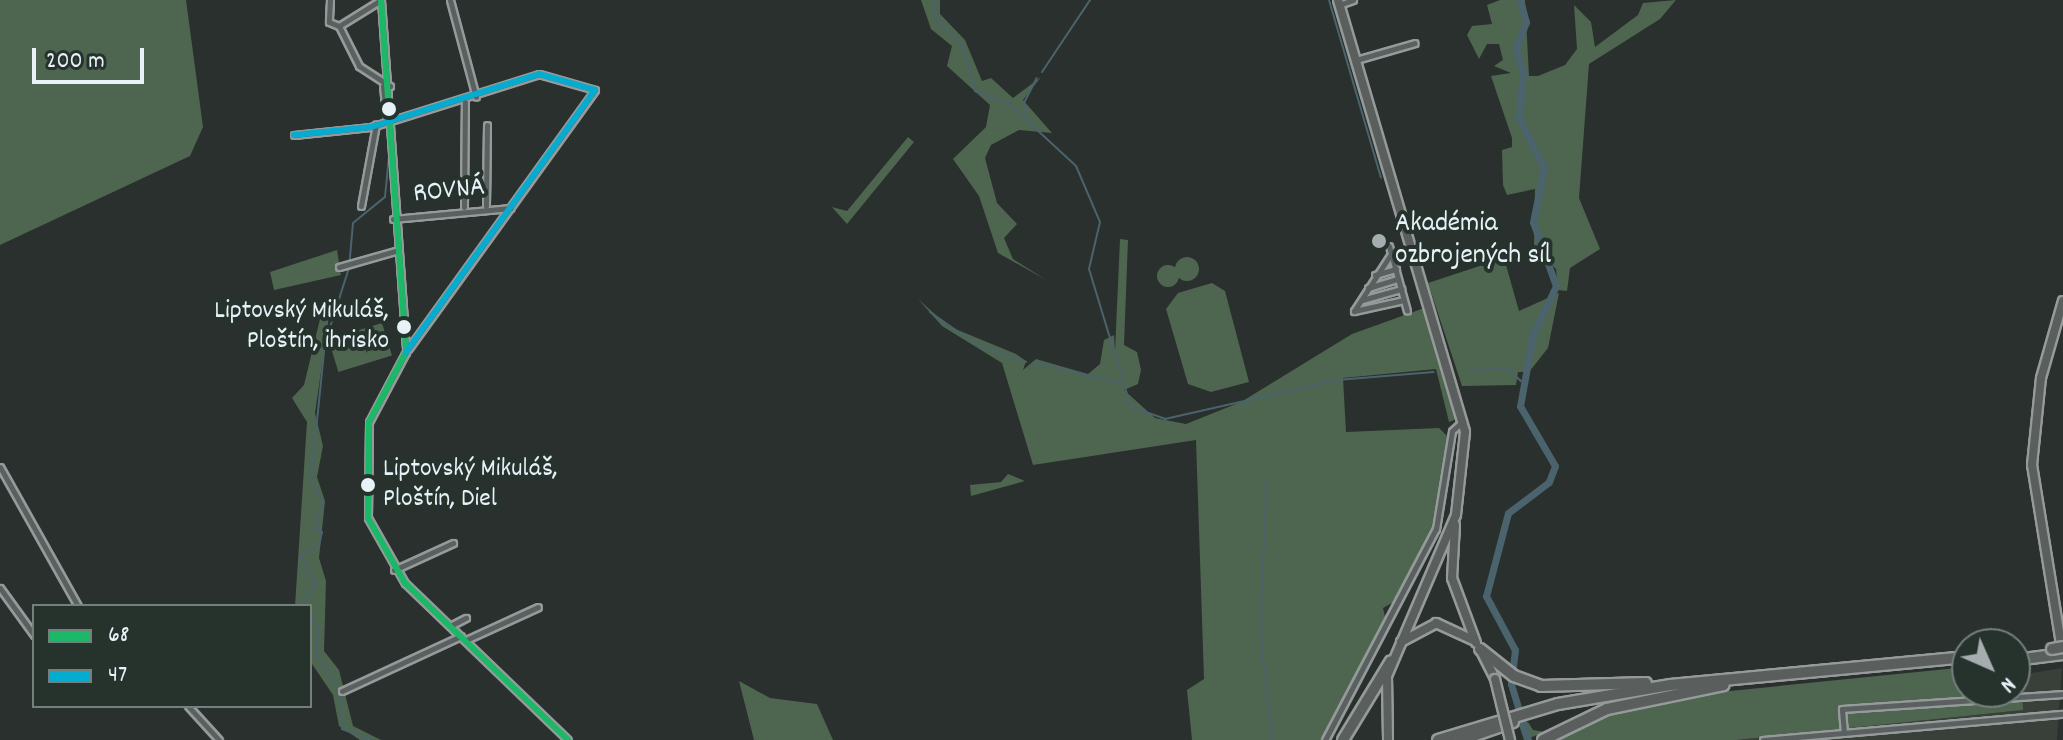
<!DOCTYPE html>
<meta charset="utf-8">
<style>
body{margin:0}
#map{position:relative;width:2063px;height:740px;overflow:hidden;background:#29302d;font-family:Dekko,sans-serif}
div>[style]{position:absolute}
.built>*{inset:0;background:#39403a}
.green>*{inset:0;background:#4e664f;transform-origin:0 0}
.round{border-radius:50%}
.stream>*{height:2px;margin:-1px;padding:0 1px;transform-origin:1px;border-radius:1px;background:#4b636d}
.river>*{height:7px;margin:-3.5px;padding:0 3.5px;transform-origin:3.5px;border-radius:3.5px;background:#4b636d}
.roads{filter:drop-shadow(2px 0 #959a9a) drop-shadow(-2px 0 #959a9a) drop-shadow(0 2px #959a9a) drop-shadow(0 -2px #959a9a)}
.minor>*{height:5px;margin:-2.5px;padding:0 2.5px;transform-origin:2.5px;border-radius:2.5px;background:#5a6060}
.major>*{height:8px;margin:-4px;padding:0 4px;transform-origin:4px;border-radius:4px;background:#5a5e5c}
.highway>*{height:10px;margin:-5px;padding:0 5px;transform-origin:5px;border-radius:5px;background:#5a5e5c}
.bridges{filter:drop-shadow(2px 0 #959a9a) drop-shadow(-2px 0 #959a9a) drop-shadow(0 2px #959a9a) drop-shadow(0 -2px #959a9a)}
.major-bridge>*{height:8px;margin:-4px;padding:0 4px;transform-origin:4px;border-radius:4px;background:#5a5e5c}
.highway-bridge>*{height:10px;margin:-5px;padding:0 5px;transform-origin:5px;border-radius:5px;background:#5a5e5c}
.bus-1>*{height:6px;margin:-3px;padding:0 3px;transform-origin:3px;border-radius:3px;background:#1ab867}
.bus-2>*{height:6px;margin:-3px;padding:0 3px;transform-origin:3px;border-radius:3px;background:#06acd0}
.dots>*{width:22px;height:22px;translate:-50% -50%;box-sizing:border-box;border:4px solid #26332d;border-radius:50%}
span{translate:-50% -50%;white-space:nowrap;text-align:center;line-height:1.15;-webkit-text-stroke:8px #26332d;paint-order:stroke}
.bus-label{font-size:26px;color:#e8f1f8}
.right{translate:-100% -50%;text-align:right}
.left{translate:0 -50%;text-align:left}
.street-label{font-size:28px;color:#e8f1f8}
.poi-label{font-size:28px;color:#e8f1f8}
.legend{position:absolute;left:32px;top:604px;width:280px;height:104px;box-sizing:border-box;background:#26332d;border:2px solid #747f7e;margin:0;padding:10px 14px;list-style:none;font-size:24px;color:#e8f1f8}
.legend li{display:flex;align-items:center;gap:16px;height:40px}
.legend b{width:40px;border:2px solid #747f7e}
.north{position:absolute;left:1951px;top:628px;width:80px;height:80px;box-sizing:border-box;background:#26332d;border:2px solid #747f7e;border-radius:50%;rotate:135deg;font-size:22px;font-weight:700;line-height:32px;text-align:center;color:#e8f1f8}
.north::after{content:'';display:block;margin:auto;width:28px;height:36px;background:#a5adb1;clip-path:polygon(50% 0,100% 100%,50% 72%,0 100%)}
.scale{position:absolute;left:32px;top:48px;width:112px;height:36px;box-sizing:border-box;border:4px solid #e8f1f8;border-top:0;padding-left:10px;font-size:24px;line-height:28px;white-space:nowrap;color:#e8f1f8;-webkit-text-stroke:6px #26332d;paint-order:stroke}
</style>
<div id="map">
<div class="built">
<div style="clip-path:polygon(2062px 668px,2057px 740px,1736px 740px,2022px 710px,2021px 675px)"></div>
</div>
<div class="green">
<div style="clip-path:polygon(0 0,186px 0,203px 127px,190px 156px,0 245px)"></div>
<div style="clip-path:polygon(921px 0,940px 0,940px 14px,965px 40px,982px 81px,991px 78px,1013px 98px,1041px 77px,1023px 100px,1052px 133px,1019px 130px,991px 145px,985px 158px,997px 203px,1017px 224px,1004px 238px,1013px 259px,1048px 281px,998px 253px,979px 196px,953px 159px,986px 127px,990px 105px,947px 66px,952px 46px,931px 29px)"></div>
<div style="clip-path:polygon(1500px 0,1525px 0,1529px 76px,1538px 76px,1565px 65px,1577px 49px,1574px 5px,1591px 22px,1595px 47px,1638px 15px,1643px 3px,1676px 0,1660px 19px,1589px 64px,1579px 198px,1600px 249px,1570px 268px,1567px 291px,1558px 290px,1556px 269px,1534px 247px,1535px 189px,1507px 195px,1503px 185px,1502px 150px,1512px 147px,1512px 138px,1491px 76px,1511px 73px,1494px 66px,1503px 60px,1499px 44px,1487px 44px,1479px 59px,1467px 35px,1472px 26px,1492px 24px,1487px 5px)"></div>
<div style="clip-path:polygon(908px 137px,914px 142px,847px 224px,832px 207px,847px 211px)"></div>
<div style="clip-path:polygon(1120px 239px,1128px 240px,1124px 345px,1137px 352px,1141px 370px,1138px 384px,1124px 390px,1155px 418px,1186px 424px,1241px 402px,1352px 334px,1427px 307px,1459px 418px,1449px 422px,1436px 369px,1343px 378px,1346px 432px,1439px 428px,1447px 436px,1448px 467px,1434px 529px,1397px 600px,1383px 608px,1386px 621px,1321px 740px,1192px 740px,1187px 690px,1204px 679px,1196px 440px,1033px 465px,1002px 363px,942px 326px,918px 299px,948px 326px,1016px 354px,1026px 361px,1023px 370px,1036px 359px,1088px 374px,1100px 364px,1104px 340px,1114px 335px,1115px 351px)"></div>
<div style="clip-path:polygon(337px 250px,341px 275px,274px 290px,270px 272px)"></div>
<div class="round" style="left:1175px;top:257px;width:24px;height:24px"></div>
<div style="clip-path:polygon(1504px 258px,1519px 311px,1559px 293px,1548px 348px,1529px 372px,1518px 372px,1516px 385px,1462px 386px,1428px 283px)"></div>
<div class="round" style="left:1157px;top:265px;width:22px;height:22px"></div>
<div style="clip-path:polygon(1212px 283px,1225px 291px,1249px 382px,1211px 392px,1188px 384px,1166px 309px,1178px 293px)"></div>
<div style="clip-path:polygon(321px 315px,329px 316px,315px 413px,323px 446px,317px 477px,325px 501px,319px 558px,326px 581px,324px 651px,339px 670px,353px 726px,381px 740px,360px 740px,339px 726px,333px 695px,310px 661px,310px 606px,295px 606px,307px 422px,292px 398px,304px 385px)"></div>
<div style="left:382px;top:323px;width:34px;height:56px;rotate:73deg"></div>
<div style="clip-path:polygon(1008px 474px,1025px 481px,971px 496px,970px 485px,1001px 482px)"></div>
<div style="clip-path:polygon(1967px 667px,1967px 692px,2015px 692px,2015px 675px,2021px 675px,2023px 710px,1736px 740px,1547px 740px,1593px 715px,1700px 694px)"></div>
<div style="clip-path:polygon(739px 681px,770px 698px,817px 704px,833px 740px,754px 740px)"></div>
<div style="clip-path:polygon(1528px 722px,1533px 730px,1545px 732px,1524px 740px,1519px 725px)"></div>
</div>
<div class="stream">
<div style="left:933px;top:0;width:22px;rotate:77deg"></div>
<div style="left:938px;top:21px;width:32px;rotate:44deg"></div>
<div style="left:961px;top:43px;width:50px;rotate:73.7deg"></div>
<div style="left:975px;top:91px;width:36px;rotate:21deg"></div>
<div style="left:1009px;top:104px;width:91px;rotate:42.8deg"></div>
<div style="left:1076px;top:166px;width:61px;rotate:66.8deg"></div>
<div style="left:1100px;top:222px;width:48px;rotate:103.2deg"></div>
<div style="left:1089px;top:269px;width:144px;rotate:73.1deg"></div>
<div style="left:1131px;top:407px;width:36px;rotate:19deg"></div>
<div style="left:1165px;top:419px;width:176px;rotate:-12.8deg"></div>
<div style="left:1337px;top:380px;width:97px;rotate:-4.7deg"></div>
<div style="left:1329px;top:0;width:185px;rotate:73.7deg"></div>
<div style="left:378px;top:5px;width:18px;rotate:84deg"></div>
<div style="left:1042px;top:72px;width:87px;rotate:-56.3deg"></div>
<div style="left:1027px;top:117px;width:14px;rotate:-102deg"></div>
<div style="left:1024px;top:103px;width:28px;rotate:-63deg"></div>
<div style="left:930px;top:312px;width:57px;rotate:35.1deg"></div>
<div style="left:977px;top:345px;width:52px;rotate:19.1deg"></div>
<div style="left:1033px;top:363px;width:87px;rotate:12.6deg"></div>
<div style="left:1471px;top:370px;width:35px;rotate:-3deg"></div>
<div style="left:1506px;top:368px;width:20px;rotate:41deg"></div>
<div style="left:1267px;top:479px;width:151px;rotate:92.7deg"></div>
<div style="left:1260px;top:630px;width:111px;rotate:83.8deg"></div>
<div style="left:301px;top:606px;width:27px;rotate:-56deg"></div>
<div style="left:316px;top:584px;width:31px;rotate:-119deg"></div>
<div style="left:301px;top:557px;width:22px;rotate:-34deg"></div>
<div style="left:319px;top:545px;width:13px;rotate:-77deg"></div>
<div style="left:322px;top:532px;width:9px;rotate:-144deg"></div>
<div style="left:315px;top:527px;width:24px;rotate:-71deg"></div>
<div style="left:323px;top:504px;width:27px;rotate:-117deg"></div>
<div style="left:311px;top:480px;width:138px;rotate:-84.2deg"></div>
<div style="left:325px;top:343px;width:79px;rotate:-72.3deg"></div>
<div style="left:349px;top:268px;width:45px;rotate:-84.9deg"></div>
<div style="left:353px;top:223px;width:41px;rotate:-39.1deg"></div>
<div style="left:385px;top:197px;width:41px;rotate:-84.4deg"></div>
<div style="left:310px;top:620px;width:11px;rotate:34deg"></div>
<div style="left:319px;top:626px;width:28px;rotate:96deg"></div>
<div style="left:316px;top:654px;width:46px;rotate:57.3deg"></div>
<div style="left:341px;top:693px;width:36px;rotate:88deg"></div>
<div style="left:342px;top:729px;width:31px;rotate:21deg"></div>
</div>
<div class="river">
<div style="left:1520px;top:0;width:23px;rotate:75deg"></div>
<div style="left:1526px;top:22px;width:28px;rotate:111deg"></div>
<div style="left:1516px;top:48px;width:25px;rotate:74deg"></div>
<div style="left:1523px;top:72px;width:46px;rotate:95deg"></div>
<div style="left:1519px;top:118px;width:56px;rotate:63.4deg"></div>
<div style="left:1544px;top:168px;width:55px;rotate:101.5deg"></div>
<div style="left:1533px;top:222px;width:68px;rotate:70.2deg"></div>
<div style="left:1556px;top:286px;width:53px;rotate:115.6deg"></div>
<div style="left:1533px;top:334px;width:73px;rotate:100.2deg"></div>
<div style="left:1520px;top:406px;width:69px;rotate:59.7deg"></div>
<div style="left:1555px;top:466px;width:17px;rotate:111deg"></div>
<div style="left:1549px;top:482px;width:51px;rotate:142.9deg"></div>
<div style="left:1508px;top:513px;width:86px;rotate:104.8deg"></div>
<div style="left:1486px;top:596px;width:61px;rotate:61.8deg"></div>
<div style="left:1515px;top:650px;width:34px;rotate:97deg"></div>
<div style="left:1511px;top:684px;width:59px;rotate:73.1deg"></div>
</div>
<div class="roads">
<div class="minor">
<div style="left:330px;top:0;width:22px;rotate:93deg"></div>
<div style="left:329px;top:22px;width:11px;rotate:22deg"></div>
<div style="left:339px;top:26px;width:45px;rotate:63.4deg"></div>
<div style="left:359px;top:66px;width:37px;rotate:33deg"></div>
<div style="left:381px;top:0;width:353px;rotate:85.9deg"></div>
<div style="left:406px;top:352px;width:79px;rotate:117.9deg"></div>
<div style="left:369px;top:422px;width:96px;rotate:90.6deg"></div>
<div style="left:368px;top:518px;width:75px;rotate:60.4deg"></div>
<div style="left:405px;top:583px;width:226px;rotate:43.9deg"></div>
<div style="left:450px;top:0;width:100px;rotate:75deg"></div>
<div style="left:1339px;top:5px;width:15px;rotate:-20deg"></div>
<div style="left:339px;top:26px;width:49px;rotate:-31.8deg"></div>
<div style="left:1356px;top:60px;width:61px;rotate:-16.1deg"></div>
<div style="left:383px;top:86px;width:31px;rotate:84deg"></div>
<div style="left:294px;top:135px;width:77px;rotate:-5.9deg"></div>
<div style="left:371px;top:127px;width:176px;rotate:-17.5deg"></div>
<div style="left:539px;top:74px;width:58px;rotate:15.9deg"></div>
<div style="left:595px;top:90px;width:319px;rotate:125.8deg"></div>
<div style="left:361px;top:206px;width:83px;rotate:-79.6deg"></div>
<div style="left:486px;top:206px;width:81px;rotate:-89.3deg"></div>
<div style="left:464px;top:207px;width:105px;rotate:-89.5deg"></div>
<div style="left:393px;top:219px;width:118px;rotate:-5.4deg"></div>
<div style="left:1389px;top:246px;width:67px;rotate:74.5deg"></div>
<div style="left:1391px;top:254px;width:68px;rotate:123deg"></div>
<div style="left:1354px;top:311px;width:51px;rotate:-12.4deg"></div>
<div style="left:339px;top:267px;width:58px;rotate:-15.9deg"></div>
<div style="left:1375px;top:275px;width:22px;rotate:-16deg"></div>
<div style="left:1368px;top:288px;width:31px;rotate:-17deg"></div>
<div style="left:1362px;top:300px;width:41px;rotate:-15.8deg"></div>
<div style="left:0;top:467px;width:159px;rotate:60.7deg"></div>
<div style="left:394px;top:570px;width:65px;rotate:-24.6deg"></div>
<div style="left:0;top:588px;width:58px;rotate:54.1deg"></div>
<div style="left:450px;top:626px;width:18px;rotate:-27deg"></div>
<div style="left:466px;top:640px;width:79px;rotate:-24.6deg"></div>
<div style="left:342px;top:691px;width:131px;rotate:-24.8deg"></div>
<div style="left:188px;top:706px;width:46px;rotate:47.6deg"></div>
<div style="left:1844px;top:733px;width:24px;rotate:-95deg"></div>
<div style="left:1842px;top:709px;width:222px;rotate:-3.9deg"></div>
<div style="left:1325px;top:740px;width:238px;rotate:-62.3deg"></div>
<div style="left:1436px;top:529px;width:99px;rotate:-80.7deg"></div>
<div style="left:1452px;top:431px;width:15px;rotate:-42deg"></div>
<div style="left:1763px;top:740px;width:301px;rotate:-5deg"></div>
</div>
<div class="major">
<div style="left:1338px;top:0;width:450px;rotate:73.6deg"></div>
<div style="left:1465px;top:432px;width:83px;rotate:96.2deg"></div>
<div style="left:1456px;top:515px;width:175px;rotate:113.2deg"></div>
<div style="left:1387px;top:676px;width:64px;rotate:89.1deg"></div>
<div style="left:1455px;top:525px;width:53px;rotate:93.2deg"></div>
<div style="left:1452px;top:578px;width:69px;rotate:69.7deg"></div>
<div style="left:1401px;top:642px;width:40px;rotate:-28deg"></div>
<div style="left:1436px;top:623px;width:41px;rotate:24.7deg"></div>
<div style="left:2062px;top:650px;width:187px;rotate:-99.2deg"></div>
<div style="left:2032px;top:465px;width:87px;rotate:-84.1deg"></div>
<div style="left:2041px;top:378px;width:80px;rotate:-74.1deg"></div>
<div style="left:1481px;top:651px;width:31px;rotate:63deg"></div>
</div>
<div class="highway">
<div style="left:1480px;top:649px;width:43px;rotate:38.5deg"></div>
<div style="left:1514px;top:676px;width:29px;rotate:20deg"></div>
<div style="left:1541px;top:686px;width:105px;rotate:-1.6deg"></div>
<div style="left:2015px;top:660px;width:48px;rotate:-7.1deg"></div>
<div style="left:1343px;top:740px;width:92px;rotate:-58.7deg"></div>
<div style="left:1438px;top:740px;width:125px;rotate:-16.7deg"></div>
<div style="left:1558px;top:704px;width:114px;rotate:-9.6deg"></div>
<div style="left:1670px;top:685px;width:298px;rotate:-5.4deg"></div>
<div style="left:1461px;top:740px;width:55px;rotate:-19.1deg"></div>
<div style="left:1543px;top:740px;width:71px;rotate:-25.8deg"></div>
<div style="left:1607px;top:709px;width:119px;rotate:-11.6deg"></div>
</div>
</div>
<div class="bridges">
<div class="major-bridge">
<div style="left:1495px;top:679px;width:63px;rotate:76.2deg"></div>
</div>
<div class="highway-bridge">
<div style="left:2052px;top:649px;width:11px;rotate:-10deg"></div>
</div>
</div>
<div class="bus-1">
<div style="left:381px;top:0;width:353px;rotate:85.9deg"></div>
<div style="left:406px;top:352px;width:79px;rotate:117.9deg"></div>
<div style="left:369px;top:422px;width:96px;rotate:90.6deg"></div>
<div style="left:368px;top:518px;width:75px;rotate:60.4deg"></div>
<div style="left:405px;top:583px;width:226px;rotate:43.9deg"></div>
</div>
<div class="bus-2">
<div style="left:294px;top:135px;width:77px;rotate:-5.9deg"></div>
<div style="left:371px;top:127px;width:176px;rotate:-17.5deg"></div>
<div style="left:539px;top:74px;width:58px;rotate:15.9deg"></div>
<div style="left:595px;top:90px;width:323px;rotate:125.8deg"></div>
</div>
<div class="dots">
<div style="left:389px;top:109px;background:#e8f1f8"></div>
<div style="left:1379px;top:241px;background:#a5adb1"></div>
<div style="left:404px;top:327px;background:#e8f1f8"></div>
<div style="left:368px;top:485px;background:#e8f1f8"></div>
</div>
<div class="bus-label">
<span class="right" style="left:389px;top:327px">Liptovský Mikuláš,<br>Ploštín, ihrisko</span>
<span class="left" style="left:383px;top:485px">Liptovský Mikuláš,<br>Ploštín, Diel</span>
</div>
<div class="street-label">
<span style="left:449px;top:192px;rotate:-6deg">ROVNÁ</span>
</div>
<div class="poi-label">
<span class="left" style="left:1395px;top:241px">Akadémia<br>ozbrojených síl</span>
</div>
<ul class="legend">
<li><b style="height:10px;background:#1ab867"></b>68</li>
<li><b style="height:10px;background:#06acd0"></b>47</li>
</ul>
<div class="north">N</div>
<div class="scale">200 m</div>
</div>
